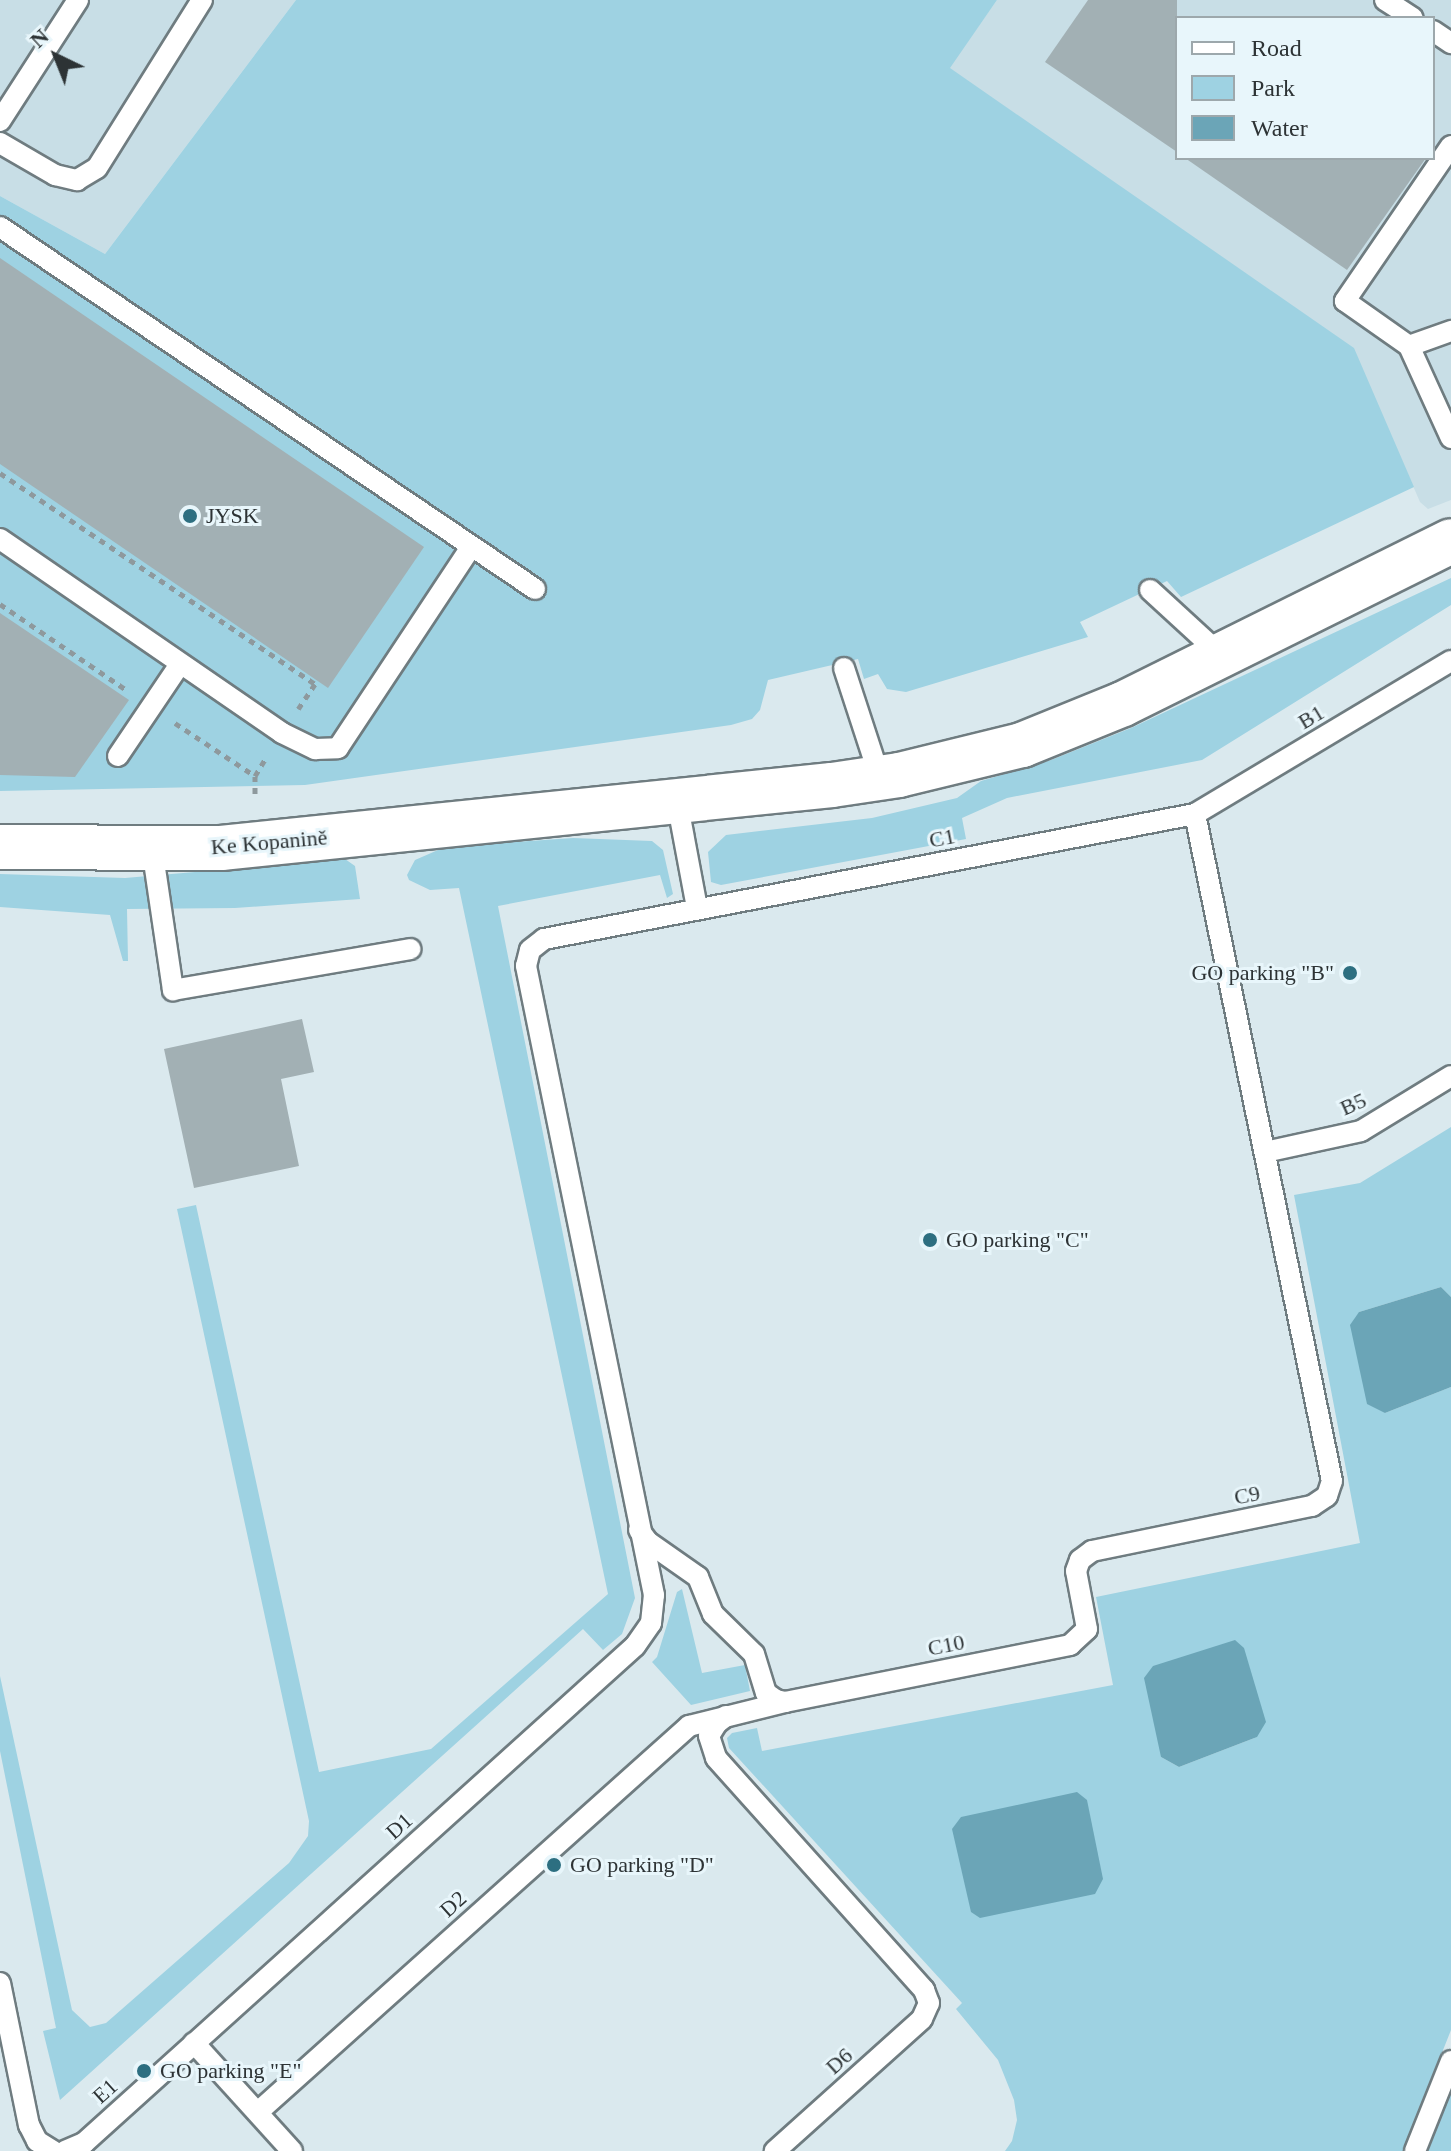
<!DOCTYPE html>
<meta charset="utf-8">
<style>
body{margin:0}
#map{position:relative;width:1451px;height:2151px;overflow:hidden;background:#dae9ee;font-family:"Times New Roman",serif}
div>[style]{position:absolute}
.built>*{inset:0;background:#c8dee6}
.green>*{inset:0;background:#9ed2e2}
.water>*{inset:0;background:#6ba5b7}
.building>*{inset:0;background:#a2b0b4}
.path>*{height:5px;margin-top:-2.5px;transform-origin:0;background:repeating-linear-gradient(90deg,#8e999d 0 6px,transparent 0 12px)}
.roads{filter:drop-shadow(2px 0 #6f7c80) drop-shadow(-2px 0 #6f7c80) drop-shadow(0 2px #6f7c80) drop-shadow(0 -2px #6f7c80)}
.lane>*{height:20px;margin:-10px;padding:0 10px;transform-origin:10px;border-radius:10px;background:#fff}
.secondary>*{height:44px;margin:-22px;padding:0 22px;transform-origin:22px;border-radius:22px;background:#fff}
.dots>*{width:22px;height:22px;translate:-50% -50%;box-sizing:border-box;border:4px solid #e8f6fb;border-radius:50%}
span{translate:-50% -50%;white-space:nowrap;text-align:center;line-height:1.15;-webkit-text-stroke:6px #e8f6fb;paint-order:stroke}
.poi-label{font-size:22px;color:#2d3335}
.left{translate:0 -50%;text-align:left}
.right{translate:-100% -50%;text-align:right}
.street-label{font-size:22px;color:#2d3335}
.legend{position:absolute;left:1175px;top:16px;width:260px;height:144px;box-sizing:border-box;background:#e8f6fb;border:2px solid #9da8ac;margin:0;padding:10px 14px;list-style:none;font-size:24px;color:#2d3335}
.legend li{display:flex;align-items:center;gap:16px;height:40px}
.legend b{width:40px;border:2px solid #9da8ac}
.north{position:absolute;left:16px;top:16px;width:80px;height:80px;-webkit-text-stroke:6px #e8f6fb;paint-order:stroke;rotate:317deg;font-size:22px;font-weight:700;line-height:32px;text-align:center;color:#2d3335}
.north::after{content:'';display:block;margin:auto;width:28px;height:36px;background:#2d3335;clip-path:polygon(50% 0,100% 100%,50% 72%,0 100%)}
</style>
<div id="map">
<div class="built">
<div style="clip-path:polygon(0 0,296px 0,105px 254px,0 196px)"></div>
<div style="clip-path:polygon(evenodd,997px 0,1451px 0,1451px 500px,1428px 509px,1420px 502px,1353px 348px,949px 68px,997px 0,1177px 18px,1433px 18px,1433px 158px,1177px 158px,1177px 18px)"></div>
</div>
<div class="green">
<div style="clip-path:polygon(296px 0,997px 0,950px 68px,1354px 348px,1414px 487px,1181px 597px,1167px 581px,1080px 622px,1088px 637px,906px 692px,887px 689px,878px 674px,864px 679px,858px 659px,768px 680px,760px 710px,752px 719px,731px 725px,305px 785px,0 791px,0 196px,105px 254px)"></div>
<div style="clip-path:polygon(1451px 578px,1451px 605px,1202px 760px,1007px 798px,962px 818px,966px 839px,721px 885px,711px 882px,708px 852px,726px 835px,872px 818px,957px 798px,981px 781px,1051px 760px,1131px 728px)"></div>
<div style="clip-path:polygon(573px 838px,652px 841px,663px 850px,673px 894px,667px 898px,660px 875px,498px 906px,635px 1598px,622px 1634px,603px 1650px,583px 1629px,60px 2100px,43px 2031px,56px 2028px,0 1751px,0 1676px,72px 2010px,90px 2027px,106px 2023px,289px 1863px,308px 1836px,309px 1821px,177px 1209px,196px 1205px,319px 1772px,431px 1749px,608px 1594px,459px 888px,430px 890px,409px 880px,407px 875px,415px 860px,445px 847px)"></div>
<div style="clip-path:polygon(345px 859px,355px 866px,360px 899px,235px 908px,127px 909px,128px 961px,123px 961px,110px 915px,0 907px,0 874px,125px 878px)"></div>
<div style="clip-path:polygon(evenodd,1451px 1127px,1451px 1297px,1441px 1287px,1359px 1312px,1385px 1413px,1451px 1387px,1451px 2030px,1403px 2151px,1005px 2151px,1012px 2141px,1017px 2120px,1014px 2100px,998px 2060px,956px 2009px,962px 2003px,729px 1748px,727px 1738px,732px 1733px,757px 1728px,762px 1751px,1113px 1685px,1096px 1597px,1360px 1543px,1294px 1195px,1360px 1183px,1451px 1127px,1257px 1737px,1179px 1767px,1161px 1757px,1257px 1737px)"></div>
<div style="clip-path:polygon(682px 1589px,702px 1673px,745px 1665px,750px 1691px,691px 1705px,652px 1662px,657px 1657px,677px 1592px)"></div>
<div style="clip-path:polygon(1451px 2083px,1451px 2151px,1424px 2151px)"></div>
</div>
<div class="water">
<div style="clip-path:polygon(1441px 1287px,1451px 1297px,1451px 1387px,1385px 1413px,1367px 1404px,1350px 1325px,1359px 1312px)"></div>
<div style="clip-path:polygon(1235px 1640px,1244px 1648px,1266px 1722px,1257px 1737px,1179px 1767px,1161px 1757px,1144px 1678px,1153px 1666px)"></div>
<div style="clip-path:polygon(1077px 1792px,1087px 1800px,1103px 1879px,1095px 1894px,980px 1918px,971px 1912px,952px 1829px,961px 1817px)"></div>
</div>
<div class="building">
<div style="clip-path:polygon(1088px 0,1177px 0,1177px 152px,1045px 62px)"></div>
<div style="clip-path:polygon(1185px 158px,1426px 158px,1347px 270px)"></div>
<div style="clip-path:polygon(0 258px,424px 547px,328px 688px,0 464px)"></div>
<div style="clip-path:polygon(0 613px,129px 700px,75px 777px,0 775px)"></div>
<div style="clip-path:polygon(302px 1019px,314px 1072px,281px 1079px,299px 1166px,194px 1188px,164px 1049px)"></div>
</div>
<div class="path">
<div style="left:0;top:473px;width:379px;rotate:33.8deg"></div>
<div style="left:315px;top:684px;width:30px;rotate:124deg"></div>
<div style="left:0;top:604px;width:155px;rotate:34.2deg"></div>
<div style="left:175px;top:723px;width:96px;rotate:33.5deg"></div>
<div style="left:255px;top:776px;width:19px;rotate:90deg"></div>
<div style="left:255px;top:776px;width:23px;rotate:-59deg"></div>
</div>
<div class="roads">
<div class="lane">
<div style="left:1385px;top:0;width:33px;rotate:33deg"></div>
<div style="left:1433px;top:31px;width:22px;rotate:34deg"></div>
<div style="left:0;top:121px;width:144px;rotate:-57.2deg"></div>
<div style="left:0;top:143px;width:64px;rotate:30.2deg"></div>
<div style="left:55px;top:175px;width:23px;rotate:13deg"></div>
<div style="left:77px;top:180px;width:23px;rotate:-31deg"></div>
<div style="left:97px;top:168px;width:198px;rotate:-58deg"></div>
<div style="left:1451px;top:146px;width:188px;rotate:124.4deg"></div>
<div style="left:1345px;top:301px;width:78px;rotate:35.1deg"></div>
<div style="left:1409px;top:346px;width:101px;rotate:65.5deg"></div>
<div style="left:0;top:227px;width:646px;rotate:34.08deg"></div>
<div style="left:1409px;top:346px;width:45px;rotate:-19.7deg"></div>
<div style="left:0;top:539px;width:342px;rotate:34.5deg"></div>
<div style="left:282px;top:733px;width:37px;rotate:26deg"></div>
<div style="left:315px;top:749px;width:23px;rotate:-2deg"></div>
<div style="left:338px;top:748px;width:241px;rotate:-56.5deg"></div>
<div style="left:1150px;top:590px;width:96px;rotate:42.5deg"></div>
<div style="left:844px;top:668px;width:116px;rotate:71.9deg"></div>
<div style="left:118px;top:756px;width:111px;rotate:-56deg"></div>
<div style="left:677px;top:801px;width:109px;rotate:79.4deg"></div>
<div style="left:152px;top:848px;width:144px;rotate:81.6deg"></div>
<div style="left:173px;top:990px;width:241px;rotate:-9.8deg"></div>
<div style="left:1265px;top:1152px;width:98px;rotate:-12.3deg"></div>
<div style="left:1361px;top:1131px;width:105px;rotate:-31.4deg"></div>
<div style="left:639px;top:1530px;width:15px;rotate:53deg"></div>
<div style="left:648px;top:1542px;width:61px;rotate:35deg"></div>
<div style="left:698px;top:1577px;width:40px;rotate:68deg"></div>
<div style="left:713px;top:1614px;width:57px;rotate:44.3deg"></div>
<div style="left:754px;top:1654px;width:41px;rotate:72.9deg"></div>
<div style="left:766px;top:1693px;width:12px;rotate:35deg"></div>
<div style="left:776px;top:1700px;width:9px;rotate:13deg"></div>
<div style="left:726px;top:1716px;width:11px;rotate:142deg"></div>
<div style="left:717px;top:1723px;width:15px;rotate:122deg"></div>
<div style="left:709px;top:1736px;width:23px;rotate:72deg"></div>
<div style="left:716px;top:1758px;width:312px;rotate:48.1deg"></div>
<div style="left:924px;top:1990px;width:14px;rotate:69deg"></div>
<div style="left:929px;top:2003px;width:17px;rotate:114deg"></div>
<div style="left:922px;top:2019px;width:198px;rotate:138.1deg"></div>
<div style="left:0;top:1983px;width:145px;rotate:78.5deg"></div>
<div style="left:29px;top:2125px;width:18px;rotate:63deg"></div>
<div style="left:37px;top:2141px;width:19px;rotate:32deg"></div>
<div style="left:194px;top:2043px;width:146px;rotate:47.8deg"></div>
<div style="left:258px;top:2112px;width:579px;rotate:-41.85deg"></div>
<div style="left:689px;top:1726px;width:99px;rotate:-14deg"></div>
<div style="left:785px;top:1702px;width:291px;rotate:-11.3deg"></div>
<div style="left:1070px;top:1645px;width:23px;rotate:-43deg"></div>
<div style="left:1087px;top:1629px;width:59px;rotate:-100.7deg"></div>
<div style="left:1076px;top:1571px;width:12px;rotate:-70deg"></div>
<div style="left:1080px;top:1560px;width:15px;rotate:-37deg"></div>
<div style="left:1092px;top:1551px;width:225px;rotate:-11.6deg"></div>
<div style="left:1312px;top:1506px;width:18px;rotate:-34deg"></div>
<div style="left:1327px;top:1496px;width:16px;rotate:-72deg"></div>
<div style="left:1332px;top:1481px;width:681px;rotate:-101.61deg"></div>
<div style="left:65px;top:2151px;width:21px;rotate:-23deg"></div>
<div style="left:84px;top:2143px;width:742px;rotate:-42.05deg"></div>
<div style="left:635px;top:1646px;width:28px;rotate:-55deg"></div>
<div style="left:651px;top:1623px;width:28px;rotate:-84deg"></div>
<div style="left:654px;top:1595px;width:642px;rotate:-101.5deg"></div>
<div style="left:526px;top:966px;width:16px;rotate:-76deg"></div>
<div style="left:530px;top:950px;width:18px;rotate:-38deg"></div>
<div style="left:544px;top:939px;width:663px;rotate:-10.87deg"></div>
<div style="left:1195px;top:814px;width:298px;rotate:-30.9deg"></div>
<div style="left:1415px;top:2151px;width:97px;rotate:-68.2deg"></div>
</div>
<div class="secondary">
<div style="left:0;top:847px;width:221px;rotate:0.3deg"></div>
<div style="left:221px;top:848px;width:614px;rotate:-5.89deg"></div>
<div style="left:832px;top:785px;width:68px;rotate:-8.5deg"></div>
<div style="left:899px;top:775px;width:127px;rotate:-13.7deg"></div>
<div style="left:1022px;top:745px;width:109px;rotate:-22.1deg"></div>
<div style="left:1123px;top:704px;width:366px;rotate:-26.4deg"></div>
</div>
</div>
<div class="dots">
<div style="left:190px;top:516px;background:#2d6f81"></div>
<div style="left:1350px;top:973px;background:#2d6f81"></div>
<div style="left:930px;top:1240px;background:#2d6f81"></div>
<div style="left:554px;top:1865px;background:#2d6f81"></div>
<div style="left:144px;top:2071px;background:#2d6f81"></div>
</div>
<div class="poi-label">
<span class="left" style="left:206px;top:516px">JYSK</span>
<span class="right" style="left:1334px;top:973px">GO parking "B"</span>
<span class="left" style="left:946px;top:1240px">GO parking "C"</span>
<span class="left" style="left:570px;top:1865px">GO parking "D"</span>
<span class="left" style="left:160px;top:2071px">GO parking "E"</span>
</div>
<div class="street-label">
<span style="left:1311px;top:717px;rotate:-31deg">B1</span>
<span style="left:942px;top:838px;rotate:-11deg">C1</span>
<span style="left:269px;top:842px;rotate:-5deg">Ke Kopanině</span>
<span style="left:1353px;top:1104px;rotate:-24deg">B5</span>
<span style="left:1247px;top:1495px;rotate:-11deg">C9</span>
<span style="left:946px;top:1645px;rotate:-11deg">C10</span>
<span style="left:399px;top:1826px;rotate:-42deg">D1</span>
<span style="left:453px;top:1904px;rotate:-42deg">D2</span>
<span style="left:839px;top:2061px;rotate:-42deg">D6</span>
<span style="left:105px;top:2091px;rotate:-42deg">E1</span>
</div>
<ul class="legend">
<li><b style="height:10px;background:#fff"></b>Road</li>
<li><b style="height:22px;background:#9ed2e2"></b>Park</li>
<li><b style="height:22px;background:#6ba5b7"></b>Water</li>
</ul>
<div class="north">N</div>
</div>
